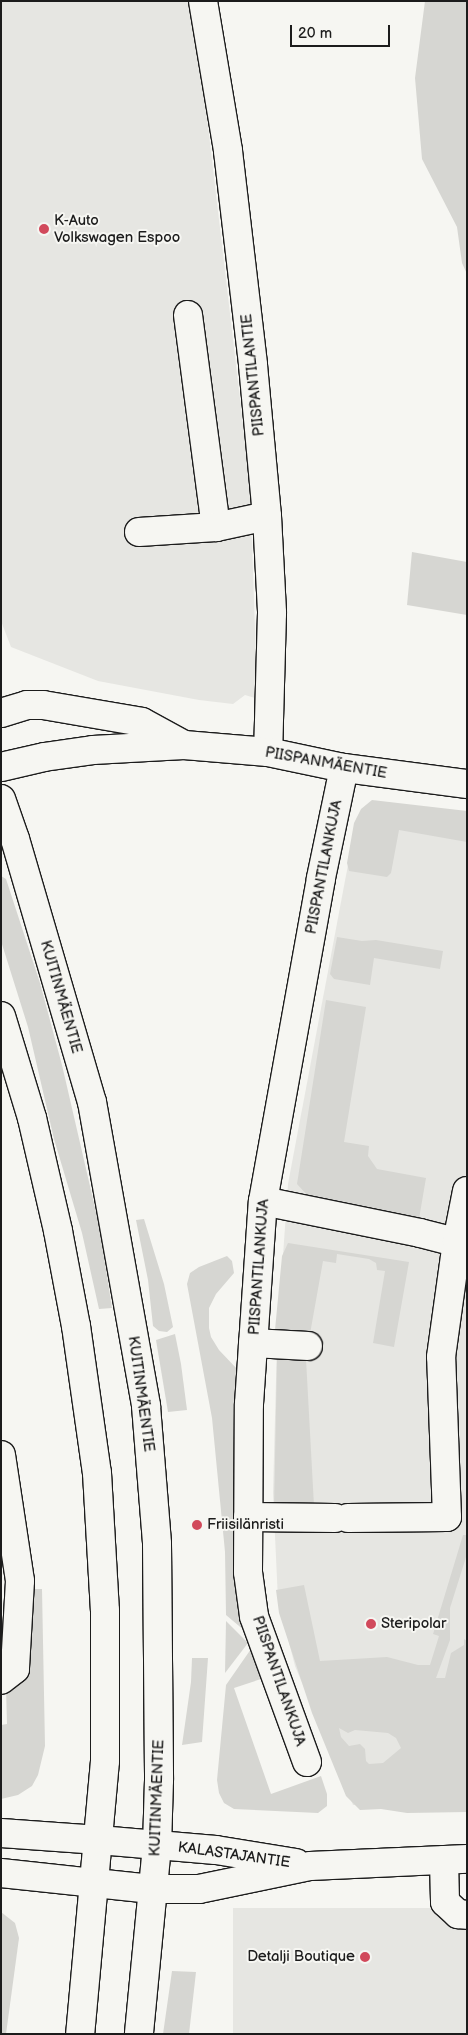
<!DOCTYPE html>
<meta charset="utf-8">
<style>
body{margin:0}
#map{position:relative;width:468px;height:2035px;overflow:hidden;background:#f6f6f2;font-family:"Balsamiq Sans",sans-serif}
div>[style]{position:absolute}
.built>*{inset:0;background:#e6e6e2;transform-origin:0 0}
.green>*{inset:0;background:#d6d6d2}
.roads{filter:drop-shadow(1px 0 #1c1c1c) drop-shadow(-1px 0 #1c1c1c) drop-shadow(0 1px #1c1c1c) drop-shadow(0 -1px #1c1c1c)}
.minor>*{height:28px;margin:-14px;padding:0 14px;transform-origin:14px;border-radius:14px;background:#f6f6f2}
.major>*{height:28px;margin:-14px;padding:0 14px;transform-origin:14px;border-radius:14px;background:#f6f6f2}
.dots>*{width:14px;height:14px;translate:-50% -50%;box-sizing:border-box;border:2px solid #f6f6f2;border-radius:50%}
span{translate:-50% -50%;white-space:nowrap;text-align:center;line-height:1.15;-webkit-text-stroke:4px #f6f6f2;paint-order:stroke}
.poi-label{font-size:15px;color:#1c1c1c}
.left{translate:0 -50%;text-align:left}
.right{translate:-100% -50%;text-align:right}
.street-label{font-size:15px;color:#1c1c1c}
.frame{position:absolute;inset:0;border:2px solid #1c1c1c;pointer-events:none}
.scale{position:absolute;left:290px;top:25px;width:100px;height:22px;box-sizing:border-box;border:2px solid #1c1c1c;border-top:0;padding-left:6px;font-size:15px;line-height:18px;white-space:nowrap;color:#1c1c1c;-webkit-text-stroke:4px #f6f6f2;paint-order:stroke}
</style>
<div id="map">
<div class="built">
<div style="clip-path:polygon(1px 1px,189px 1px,208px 126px,250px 484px,257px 688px,255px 698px,245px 695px,233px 704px,199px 700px,98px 681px,11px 647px,1px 621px)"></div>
<div style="clip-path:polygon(467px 812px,467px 1797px,353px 1805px,295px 1666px,278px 1600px,273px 1493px,277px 1342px,288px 1184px,357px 817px)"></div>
<div style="left:467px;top:1908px;width:126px;height:234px;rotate:90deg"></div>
</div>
<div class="green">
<div style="clip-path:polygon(425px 1px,467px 1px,467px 274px,462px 263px,457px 227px,422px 159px,415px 78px)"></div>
<div style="clip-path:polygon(412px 552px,467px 562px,467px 615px,407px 605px)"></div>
<div style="clip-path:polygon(372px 800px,467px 811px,467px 842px,399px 830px,391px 873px,387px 877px,349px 871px,347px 863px,354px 823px,361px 809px)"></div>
<div style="clip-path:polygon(1px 876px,6px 879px,40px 983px,62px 1065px,99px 1225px,112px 1308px,99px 1309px,82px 1233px,54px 1139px,28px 1027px,1px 941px)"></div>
<div style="clip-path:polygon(337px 937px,362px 941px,376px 940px,443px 951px,440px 969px,374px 958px,370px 985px,334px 979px,330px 974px)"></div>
<div style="clip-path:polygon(326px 1000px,366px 1007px,344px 1142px,369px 1146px,368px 1156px,377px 1169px,426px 1178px,419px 1219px,319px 1201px,308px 1196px,297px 1184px)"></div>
<div style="clip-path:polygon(144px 1219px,164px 1284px,173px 1327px,167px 1332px,159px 1331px,153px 1326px,148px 1280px,136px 1220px)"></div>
<div style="clip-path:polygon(288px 1243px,409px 1262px,394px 1347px,373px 1343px,385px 1271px,377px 1270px,376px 1263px,369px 1259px,337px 1254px,336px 1263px,323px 1261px,310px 1334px,275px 1330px,282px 1256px)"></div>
<div style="clip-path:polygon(227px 1256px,232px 1261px,234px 1273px,216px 1294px,209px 1308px,209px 1328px,211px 1337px,219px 1350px,238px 1370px,245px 1631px,226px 1615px,225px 1552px,212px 1418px,187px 1284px,190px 1273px,199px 1267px)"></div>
<div style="clip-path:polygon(175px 1334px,181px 1364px,187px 1410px,168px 1412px,156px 1340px)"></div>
<div style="clip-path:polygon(277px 1359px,306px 1359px,314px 1506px,274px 1506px)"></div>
<div style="clip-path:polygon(evenodd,463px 1535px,467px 1535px,467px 1554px,450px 1608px,450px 1640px,436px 1678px,445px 1678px,451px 1653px,464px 1645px,464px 1639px,467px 1641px,467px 1812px,407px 1813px,381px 1809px,360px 1810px,346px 1796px,312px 1713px,279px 1613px,276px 1590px,304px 1585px,320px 1661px,387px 1657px,418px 1665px,430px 1665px,439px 1636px,433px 1634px,463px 1535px,339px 1728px,348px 1733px,355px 1730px,388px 1733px,396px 1738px,401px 1748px,383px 1763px,369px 1764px,366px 1761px,365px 1749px,360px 1744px,349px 1746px,341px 1737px,339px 1728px)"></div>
<div style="clip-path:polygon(32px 1589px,42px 1589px,45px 1746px,38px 1775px,32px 1786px,18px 1795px,1px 1799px,1px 1725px,7px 1724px,6px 1688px)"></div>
<div style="clip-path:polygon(226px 1621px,248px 1643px,225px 1673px)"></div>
<div style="clip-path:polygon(251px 1649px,261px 1679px,234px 1688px,271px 1794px,321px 1776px,327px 1794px,327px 1806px,318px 1813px,234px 1809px,224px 1803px,219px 1793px,217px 1780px,226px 1685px)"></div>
<div style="clip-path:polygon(192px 1658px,208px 1658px,202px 1742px,182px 1745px,191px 1682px)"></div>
<div style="clip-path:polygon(1px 1912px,15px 1923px,19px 1938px,6px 2034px,1px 2034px)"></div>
<div style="clip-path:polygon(172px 1971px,196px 1972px,189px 2034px,163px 2034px)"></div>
</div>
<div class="roads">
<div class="minor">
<div style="left:203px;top:1px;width:152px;rotate:80.5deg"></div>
<div style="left:228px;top:151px;width:215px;rotate:83.3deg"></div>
<div style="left:253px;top:365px;width:152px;rotate:84.7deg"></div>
<div style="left:267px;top:516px;width:97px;rotate:87deg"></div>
<div style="left:272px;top:613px;width:139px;rotate:91.6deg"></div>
<div style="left:188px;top:315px;width:214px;rotate:82.5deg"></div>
<div style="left:139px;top:532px;width:77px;rotate:-3.7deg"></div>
<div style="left:216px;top:527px;width:52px;rotate:-12.2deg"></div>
<div style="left:1px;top:713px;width:27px;rotate:-17deg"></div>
<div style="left:27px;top:705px;width:16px"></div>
<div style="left:43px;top:705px;width:100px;rotate:9.7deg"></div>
<div style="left:142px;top:722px;width:48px;rotate:28.7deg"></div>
<div style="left:1px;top:767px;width:44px;rotate:-13.1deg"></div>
<div style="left:44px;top:757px;width:49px;rotate:-8.1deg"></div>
<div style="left:93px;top:750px;width:91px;rotate:-3.1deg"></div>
<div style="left:184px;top:745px;width:84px;rotate:4.8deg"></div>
<div style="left:268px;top:752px;width:78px;rotate:11.9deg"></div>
<div style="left:344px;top:768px;width:124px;rotate:7.4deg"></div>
<div style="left:263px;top:1201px;width:160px;rotate:11.5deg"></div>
<div style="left:420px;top:1233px;width:49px;rotate:14.3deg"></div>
<div style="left:253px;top:1343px;width:55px;rotate:3.1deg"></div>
<div style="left:1px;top:1455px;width:127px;rotate:81.4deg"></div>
<div style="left:20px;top:1581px;width:88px;rotate:93.3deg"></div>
<div style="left:15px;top:1669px;width:18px;rotate:142deg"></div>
<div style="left:248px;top:1517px;width:87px;rotate:0.7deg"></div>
<div style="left:348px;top:1518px;width:99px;rotate:-0.6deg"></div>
<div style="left:447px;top:1517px;width:160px;rotate:-92.1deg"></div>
<div style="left:441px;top:1357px;width:116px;rotate:-82.1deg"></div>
<div style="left:457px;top:1242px;width:52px;rotate:-78.9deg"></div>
<div style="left:307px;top:1762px;width:155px;rotate:-110deg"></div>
<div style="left:254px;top:1616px;width:44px;rotate:-97.8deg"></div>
<div style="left:248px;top:1572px;width:168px;rotate:-89.7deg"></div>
<div style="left:249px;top:1404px;width:203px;rotate:-86.1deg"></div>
<div style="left:263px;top:1201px;width:328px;rotate:-79.8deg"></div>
<div style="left:321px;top:878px;width:112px;rotate:-78.2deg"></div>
<div style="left:1px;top:1833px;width:98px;rotate:4.1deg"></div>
<div style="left:444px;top:1860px;width:42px;rotate:88.6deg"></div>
<div style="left:445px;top:1902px;width:18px;rotate:43deg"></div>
<div style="left:458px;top:1914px;width:9px;rotate:6deg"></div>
<div style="left:1px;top:1873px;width:95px;rotate:6.1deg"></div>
</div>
<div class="major">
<div style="left:1px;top:799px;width:42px;rotate:70.7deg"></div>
<div style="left:15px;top:839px;width:274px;rotate:73.7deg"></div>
<div style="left:92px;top:1102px;width:309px;rotate:79.9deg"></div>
<div style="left:146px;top:1406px;width:138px;rotate:85.4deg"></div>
<div style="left:157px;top:1544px;width:236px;rotate:89.5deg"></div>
<div style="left:159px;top:1780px;width:66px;rotate:91.7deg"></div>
<div style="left:157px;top:1846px;width:189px;rotate:95.5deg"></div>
<div style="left:1px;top:1016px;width:107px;rotate:73.1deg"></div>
<div style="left:32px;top:1118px;width:116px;rotate:77deg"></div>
<div style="left:58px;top:1231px;width:97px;rotate:79.3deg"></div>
<div style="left:76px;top:1326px;width:148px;rotate:81.9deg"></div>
<div style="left:97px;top:1473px;width:138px;rotate:86.7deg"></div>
<div style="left:105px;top:1611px;width:150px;rotate:90deg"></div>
<div style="left:105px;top:1761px;width:274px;rotate:95.2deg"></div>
<div style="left:99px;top:1840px;width:117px;rotate:4.9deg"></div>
<div style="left:216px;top:1850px;width:81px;rotate:9.2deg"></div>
<div style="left:95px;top:1883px;width:57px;rotate:6deg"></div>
<div style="left:152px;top:1889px;width:47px"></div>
<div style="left:199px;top:1889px;width:113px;rotate:-11.7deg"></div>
<div style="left:310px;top:1866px;width:157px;rotate:-2.6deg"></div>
</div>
</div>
<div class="dots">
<div style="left:44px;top:229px;background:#d1495b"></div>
<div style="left:197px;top:1525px;background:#d1495b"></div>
<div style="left:371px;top:1624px;background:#d1495b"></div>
<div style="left:365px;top:1957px;background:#d1495b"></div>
</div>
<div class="poi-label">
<span class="left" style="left:54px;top:229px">K-Auto<br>Volkswagen Espoo</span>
<span class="left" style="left:207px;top:1525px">Friisilänristi</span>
<span class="left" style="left:381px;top:1624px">Steripolar</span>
<span class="right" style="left:355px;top:1957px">Detalji Boutique</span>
</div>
<div class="street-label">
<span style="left:253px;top:375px;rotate:-96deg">PIISPANTILANTIE</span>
<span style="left:326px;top:763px;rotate:10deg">PIISPANMÄENTIE</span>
<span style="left:324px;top:867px;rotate:-79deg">PIISPANTILANKUJA</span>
<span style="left:61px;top:997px;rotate:74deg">KUITINMÄENTIE</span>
<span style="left:259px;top:1267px;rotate:-86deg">PIISPANTILANKUJA</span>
<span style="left:141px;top:1394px;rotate:82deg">KUITINMÄENTIE</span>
<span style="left:279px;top:1681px;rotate:71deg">PIISPANTILANKUJA</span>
<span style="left:157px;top:1798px;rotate:-88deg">KUITINMÄENTIE</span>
<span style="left:234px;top:1855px;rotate:8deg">KALASTAJANTIE</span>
</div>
<div class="frame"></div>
<div class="scale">20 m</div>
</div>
